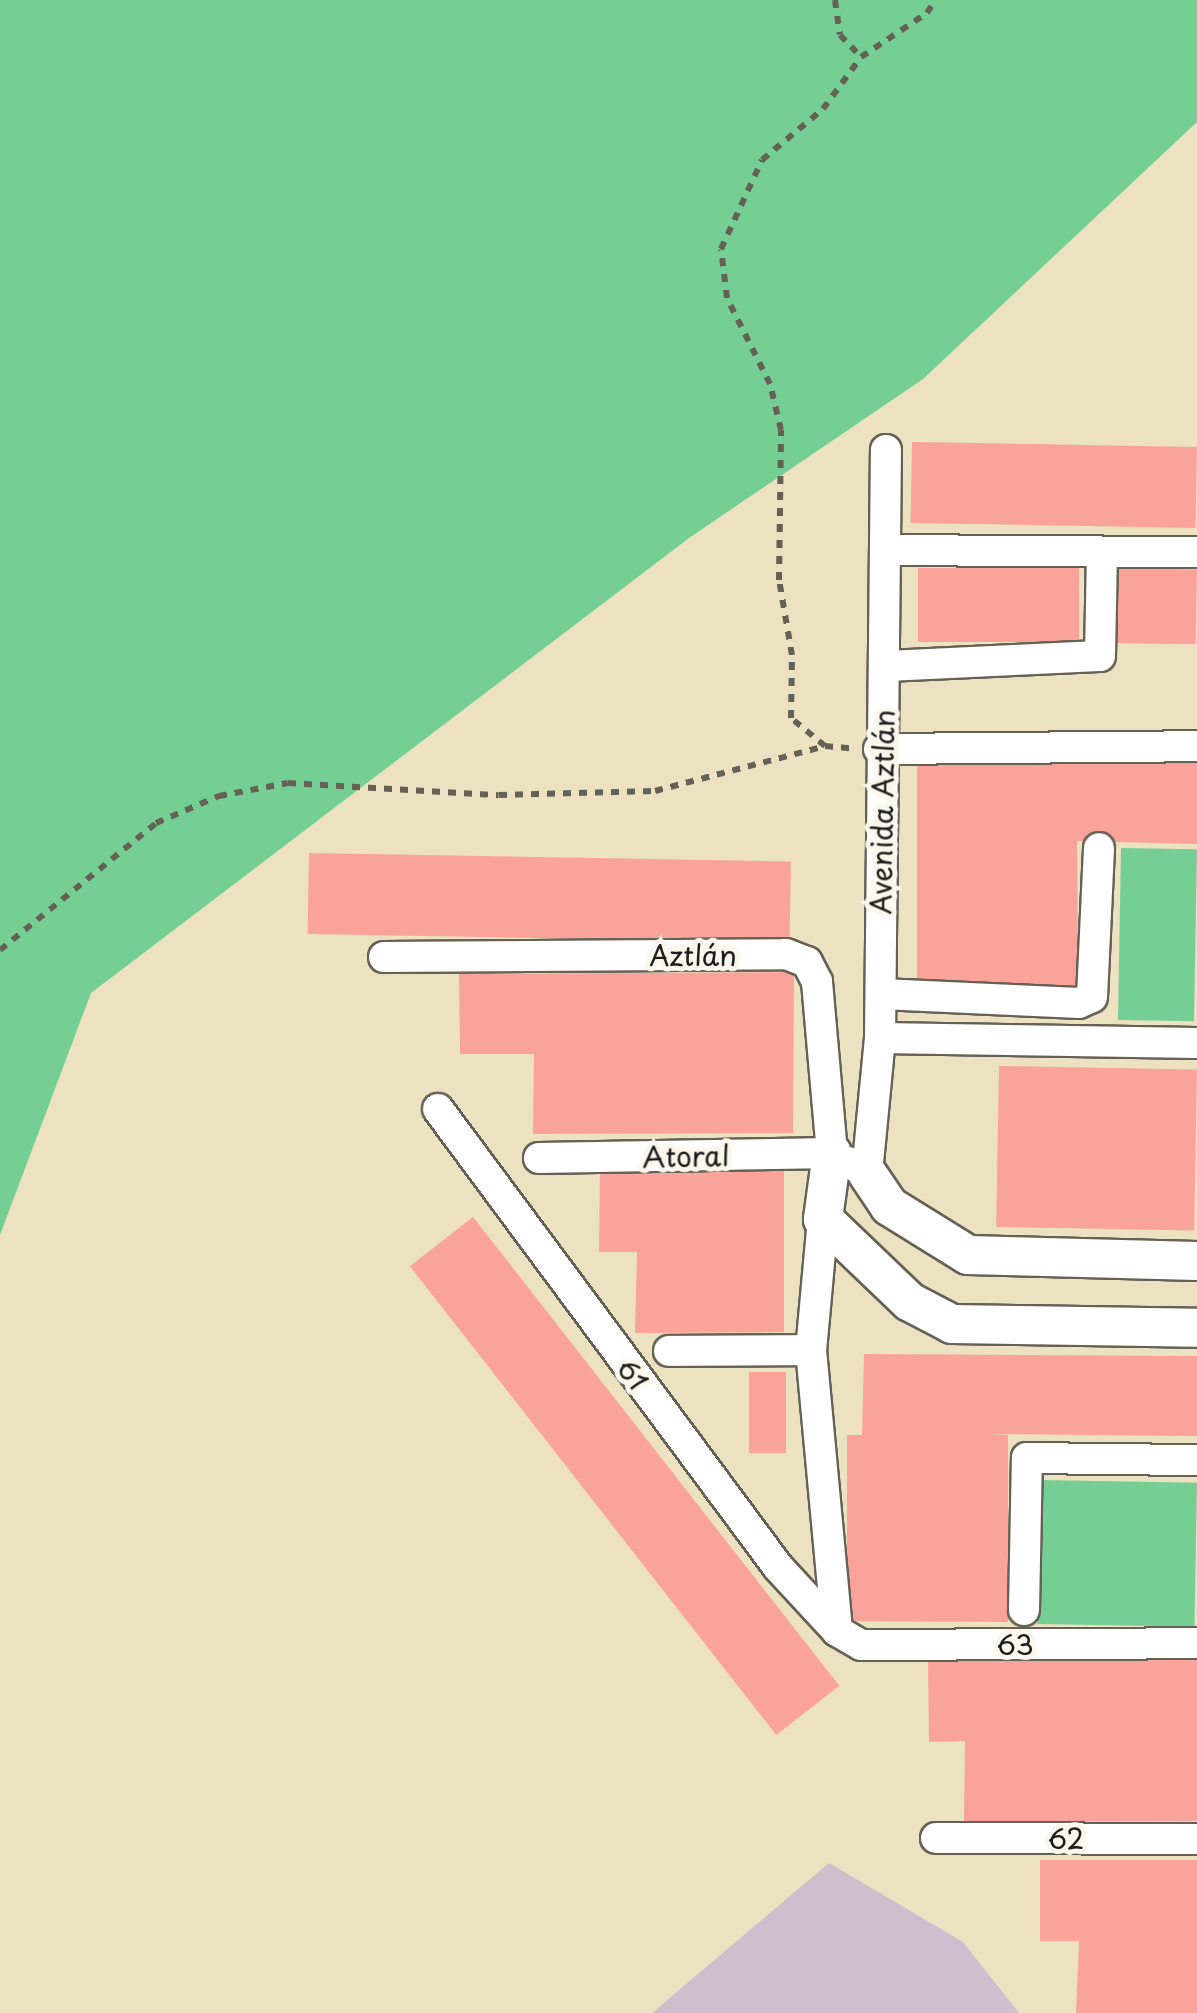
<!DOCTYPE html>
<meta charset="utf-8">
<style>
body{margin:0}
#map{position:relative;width:1197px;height:2013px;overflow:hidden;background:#ece1c0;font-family:"Playpen Sans",sans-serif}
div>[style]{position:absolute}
.industrial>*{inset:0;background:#d0bdcd}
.green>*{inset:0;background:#75cf95;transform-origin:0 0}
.building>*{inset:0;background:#f9a39b;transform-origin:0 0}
.path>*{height:6px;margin-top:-3px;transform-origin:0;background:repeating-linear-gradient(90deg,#656155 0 8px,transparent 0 16px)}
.roads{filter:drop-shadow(2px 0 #656155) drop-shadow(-2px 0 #656155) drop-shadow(0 2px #656155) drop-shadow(0 -2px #656155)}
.minor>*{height:30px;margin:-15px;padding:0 15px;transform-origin:15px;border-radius:15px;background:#fff}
.tertiary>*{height:38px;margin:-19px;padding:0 19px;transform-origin:19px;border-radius:19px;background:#fff}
span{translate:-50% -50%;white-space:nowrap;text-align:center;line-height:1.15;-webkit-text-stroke:10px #fbf7ec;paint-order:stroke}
.street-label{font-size:28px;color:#1c1c1c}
</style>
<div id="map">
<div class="industrial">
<div style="clip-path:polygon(829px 1863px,963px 1942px,1019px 2013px,652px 2013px)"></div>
</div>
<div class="green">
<div style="clip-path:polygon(0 0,1197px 0,1197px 122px,923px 379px,689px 538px,91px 993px,0 1235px)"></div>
<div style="left:1121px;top:848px;width:76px;height:172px;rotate:1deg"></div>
<div style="left:1040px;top:1480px;width:157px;height:144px;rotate:1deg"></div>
</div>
<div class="building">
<div style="left:912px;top:442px;width:285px;height:81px;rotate:1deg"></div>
<div style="left:918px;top:568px;width:161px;height:74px"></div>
<div style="left:1118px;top:568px;width:79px;height:75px;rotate:1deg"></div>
<div style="clip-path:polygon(917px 760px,1197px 762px,1197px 844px,1077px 841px,1078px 985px,917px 985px)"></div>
<div style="left:309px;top:853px;width:482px;height:81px;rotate:1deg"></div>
<div style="clip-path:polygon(794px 972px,793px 1133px,533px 1134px,534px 1054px,460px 1054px,459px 974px)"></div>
<div style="left:999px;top:1066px;width:198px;height:161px;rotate:1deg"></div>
<div style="clip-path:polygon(600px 1171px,784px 1171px,784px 1332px,635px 1333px,637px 1252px,599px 1252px)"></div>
<div style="left:473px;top:1217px;width:595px;height:80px;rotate:52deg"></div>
<div style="clip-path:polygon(864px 1354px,1197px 1356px,1197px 1436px,985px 1434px,1008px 1435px,1008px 1622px,847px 1621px,847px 1435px,862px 1435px)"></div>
<div style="left:749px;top:1372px;width:37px;height:81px"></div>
<div style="clip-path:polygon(1197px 1660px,1197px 1821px,964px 1822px,965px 1741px,929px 1742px,928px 1661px)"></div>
<div style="clip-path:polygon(1040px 1860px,1197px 1860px,1197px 2013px,1076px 2013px,1079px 1941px,1040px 1941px)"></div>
</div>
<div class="path">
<div style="left:835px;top:0;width:35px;rotate:82deg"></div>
<div style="left:840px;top:35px;width:30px;rotate:46deg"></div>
<div style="left:825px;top:746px;width:44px;rotate:-140.5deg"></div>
<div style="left:791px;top:718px;width:63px;rotate:-89.1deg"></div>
<div style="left:792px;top:655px;width:76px;rotate:-99.8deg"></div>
<div style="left:779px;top:580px;width:150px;rotate:-89.2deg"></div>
<div style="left:781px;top:430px;width:47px;rotate:-103.4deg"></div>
<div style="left:770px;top:384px;width:96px;rotate:-116.6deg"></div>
<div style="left:727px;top:298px;width:49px;rotate:-97deg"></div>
<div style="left:721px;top:249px;width:98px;rotate:-65.3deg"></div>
<div style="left:762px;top:160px;width:80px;rotate:-39.9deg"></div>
<div style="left:823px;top:109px;width:64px;rotate:-53.8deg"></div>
<div style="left:861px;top:57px;width:79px;rotate:-33.7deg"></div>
<div style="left:927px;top:13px;width:15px;rotate:-58deg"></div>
<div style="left:0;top:950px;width:201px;rotate:-39.1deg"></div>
<div style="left:156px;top:823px;width:69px;rotate:-23.2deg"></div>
<div style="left:219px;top:796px;width:70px;rotate:-10.7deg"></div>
<div style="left:288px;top:783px;width:211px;rotate:3.3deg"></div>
<div style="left:499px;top:795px;width:156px;rotate:-1.5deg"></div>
<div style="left:655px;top:791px;width:176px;rotate:-14.8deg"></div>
<div style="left:825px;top:746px;width:25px;rotate:5deg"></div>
</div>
<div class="roads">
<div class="minor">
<div style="left:886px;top:550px;width:311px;rotate:0.4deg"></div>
<div style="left:886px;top:666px;width:214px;rotate:-2.7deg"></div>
<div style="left:1100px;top:656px;width:104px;rotate:-88.9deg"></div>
<div style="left:879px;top:749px;width:318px;rotate:-0.5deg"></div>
<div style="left:384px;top:957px;width:402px;rotate:-0.4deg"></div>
<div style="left:786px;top:954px;width:22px;rotate:21deg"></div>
<div style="left:807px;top:962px;width:22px;rotate:63deg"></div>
<div style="left:817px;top:982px;width:172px;rotate:85deg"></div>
<div style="left:881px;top:994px;width:198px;rotate:2.6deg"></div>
<div style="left:1079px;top:1003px;width:14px;rotate:-25deg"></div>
<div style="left:1092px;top:997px;width:149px;rotate:-87.3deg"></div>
<div style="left:880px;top:1038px;width:317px;rotate:0.9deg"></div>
<div style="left:438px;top:1109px;width:570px;rotate:53.41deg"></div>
<div style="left:778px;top:1567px;width:87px;rotate:47.3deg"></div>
<div style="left:837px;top:1631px;width:28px;rotate:30deg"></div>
<div style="left:861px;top:1645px;width:336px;rotate:-0.3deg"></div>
<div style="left:539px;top:1158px;width:293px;rotate:-1deg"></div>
<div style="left:848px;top:1162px;width:22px;rotate:30deg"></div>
<div style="left:867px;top:1173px;width:136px;rotate:-84.5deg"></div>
<div style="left:880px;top:1038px;width:588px;rotate:-89.42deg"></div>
<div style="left:823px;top:1219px;width:132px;rotate:95.2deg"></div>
<div style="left:811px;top:1350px;width:282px;rotate:84.7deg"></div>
<div style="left:669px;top:1351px;width:142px;rotate:-0.4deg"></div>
<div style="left:1024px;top:1610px;width:152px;rotate:-88.9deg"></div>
<div style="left:1027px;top:1458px;width:170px;rotate:0.7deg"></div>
<div style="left:936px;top:1838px;width:261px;rotate:0.2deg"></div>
</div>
<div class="tertiary">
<div style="left:832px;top:1153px;width:67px;rotate:97.8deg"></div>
<div style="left:823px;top:1219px;width:120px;rotate:43.7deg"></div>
<div style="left:910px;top:1302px;width:47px;rotate:27.6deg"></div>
<div style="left:952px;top:1324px;width:245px;rotate:0.9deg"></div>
<div style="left:867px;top:1173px;width:40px;rotate:56deg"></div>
<div style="left:889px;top:1206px;width:93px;rotate:31.8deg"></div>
<div style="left:968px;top:1255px;width:229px;rotate:1.5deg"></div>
</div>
</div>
<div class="street-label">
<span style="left:882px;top:812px;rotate:-89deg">Avenida Aztlán</span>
<span style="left:693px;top:955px">Aztlán</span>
<span style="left:686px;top:1156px;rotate:-1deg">Atoral</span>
<span style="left:633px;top:1374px;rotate:53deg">61</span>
<span style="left:1015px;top:1644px">63</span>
<span style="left:1066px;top:1838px">62</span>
</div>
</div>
